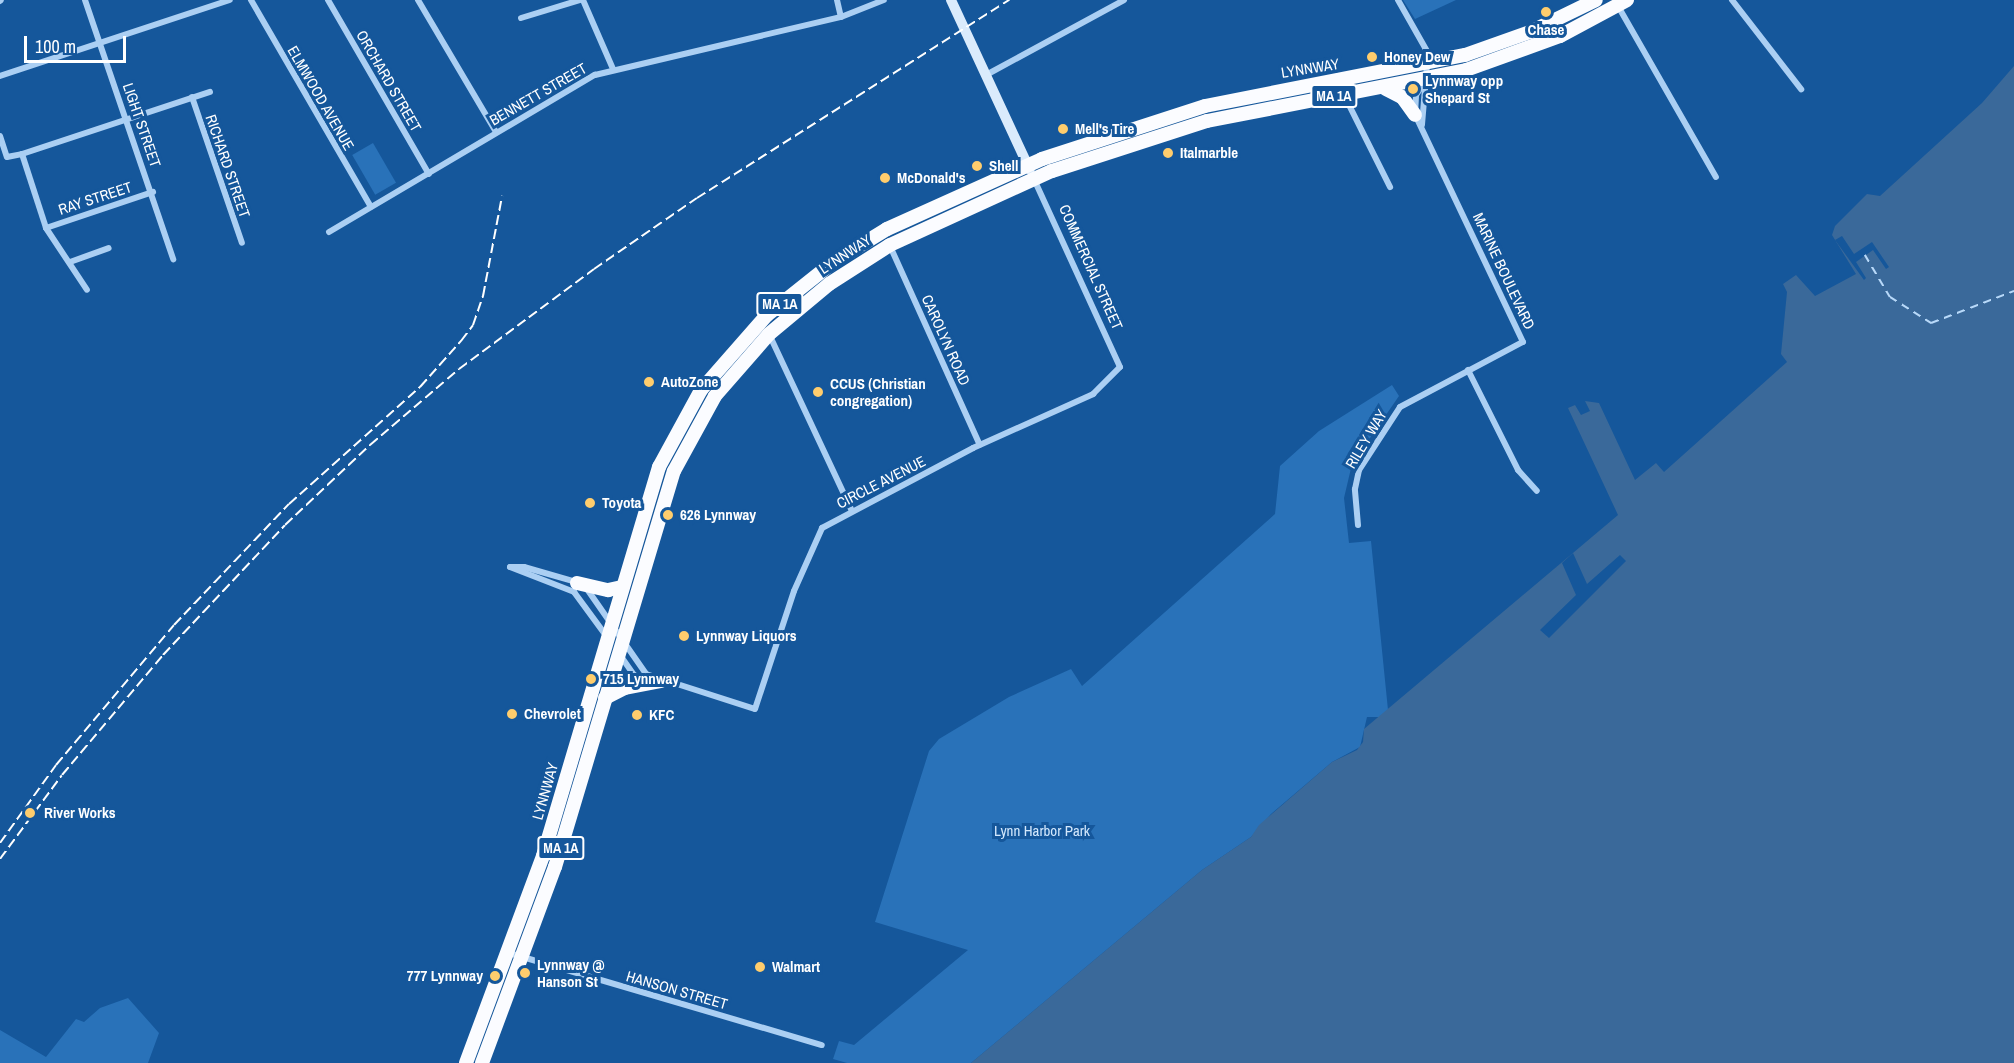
<!DOCTYPE html>
<style>
body{margin:0}
#map{position:relative;width:2014px;height:1063px;overflow:hidden;background:#15579b;font-family:"Archivo Narrow",sans-serif}
div>[style]{position:absolute}
.green>*{inset:0;background:#2972b9;transform-origin:0 0}
.water>*{inset:0;background:#3a699a}
.pier>*{inset:0;background:#15579b}
.ferry>*{height:1.5px;margin-top:-0.75px;transform-origin:0;background:repeating-linear-gradient(90deg,#b8d9f9 0 8px,transparent 0 14px)}
.minor>*{height:6px;margin:-3px;padding:0 3px;transform-origin:3px;border-radius:3px;background:#abcff3}
.secondary>*{height:10px;margin:-5px;padding:0 5px;transform-origin:5px;border-radius:5px;background:#daebfc}
.trunk>*{height:14px;margin:-7px;padding:0 7px;transform-origin:7px;border-radius:7px;background:#fbfcff}
.rail>*{height:2px;margin-top:-1px;transform-origin:0;background:repeating-linear-gradient(90deg,#fff 0 10px,transparent 0 14.5px)}
.dots>*{width:16px;height:16px;translate:-50% -50%;box-sizing:border-box;border:3px solid #15579b;border-radius:50%}
span{translate:-50% -50%;white-space:nowrap;text-align:center;line-height:1.15;-webkit-text-stroke:6px #15579b;paint-order:stroke}
.shield-label span{padding:2px 4px;background:#15579b;border:2px solid;border-radius:4px;-webkit-text-stroke-width:0}
.shield-label{font-size:14px;color:#fff;font-weight:700}
.poi-label{font-size:15px;color:#fff;font-weight:700}
.left{translate:0 -50%;text-align:left}
.right{translate:-100% -50%;text-align:right}
.street-label{font-size:15px;color:#fff}
.park-label{font-size:15px;color:#d3e8fd}
.scale{position:absolute;left:24px;top:36px;width:102px;height:27px;box-sizing:border-box;border:3px solid #fff;border-top:0;padding-left:8px;font-size:18px;line-height:21px;white-space:nowrap;color:#fff;-webkit-text-stroke:4px #15579b;paint-order:stroke}
</style>
<div id="map">
<div class="green">
<div style="clip-path:polygon(1403px 0,1456px 0,1415px 19px)"></div>
<div style="left:373px;top:143px;width:46px;height:24px;rotate:60deg"></div>
<div style="clip-path:polygon(1392px 385px,1399px 396px,1352px 464px,1344px 498px,1349px 543px,1371px 541px,1388px 710px,1380px 717px,1367px 717px,1360px 747px,1332px 762px,1271px 814px,1251px 837px,1202px 870px,971px 1063px,847px 1063px,833px 1059px,839px 1041px,854px 1045px,968px 950px,875px 922px,929px 751px,939px 739px,1009px 697px,1071px 669px,1082px 686px,1275px 514px,1280px 466px,1319px 431px)"></div>
<div style="clip-path:polygon(128px 998px,159px 1033px,148px 1063px,0 1063px,0 1030px,46px 1057px,76px 1019px,84px 1022px,100px 1008px)"></div>
</div>
<div class="water">
<div style="clip-path:polygon(2014px 66px,2014px 1063px,971px 1063px,1202px 870px,1251px 837px,1259px 825px,1332px 762px,1357px 750px,1363px 742px,1364px 729px,1618px 515px,1568px 408px,1575px 405px,1581px 415px,1590px 411px,1585px 401px,1599px 403px,1635px 480px,1656px 463px,1664px 472px,1787px 362px,1781px 354px,1787px 292px,1783px 284px,1796px 275px,1815px 296px,1856px 274px,1832px 235px,1835px 226px,1867px 194px,1880px 196px,1982px 103px)"></div>
</div>
<div class="pier">
<div style="clip-path:polygon(1842px 236px,1854px 254px,1872px 242px,1889px 267px,1886px 269px,1873px 250px,1856px 262px,1866px 278px,1864px 280px,1835px 240px)"></div>
<div style="clip-path:polygon(1573px 553px,1587px 584px,1620px 555px,1626px 561px,1549px 638px,1540px 630px,1576px 595px,1562px 563px)"></div>
</div>
<div class="ferry">
<div style="left:1865px;top:255px;width:49px;rotate:59.2deg"></div>
<div style="left:1890px;top:297px;width:49px;rotate:32.4deg"></div>
<div style="left:1931px;top:323px;width:89px;rotate:-21.1deg"></div>
</div>
<div class="minor">
<div style="left:85px;top:0;width:274px;rotate:71.2deg"></div>
<div style="left:251px;top:0;width:239px;rotate:59.9deg"></div>
<div style="left:328px;top:0;width:201px;rotate:59.9deg"></div>
<div style="left:418px;top:0;width:153px;rotate:59.4deg"></div>
<div style="left:583px;top:0;width:75px;rotate:66.5deg"></div>
<div style="left:837px;top:0;width:17px;rotate:77deg"></div>
<div style="left:1398px;top:0;width:61px;rotate:60.5deg"></div>
<div style="left:1428px;top:53px;width:72px;rotate:94.8deg"></div>
<div style="left:1732px;top:0;width:113px;rotate:52.2deg"></div>
<div style="left:0;top:1px;width:1px;rotate:-45deg"></div>
<div style="left:1618px;top:6px;width:197px;rotate:60.2deg"></div>
<div style="left:521px;top:18px;width:62px;rotate:-17deg"></div>
<div style="left:986px;top:75px;width:157px;rotate:-28.5deg"></div>
<div style="left:0;top:76px;width:242px;rotate:-18.3deg"></div>
<div style="left:1344px;top:95px;width:103px;rotate:63.4deg"></div>
<div style="left:192px;top:97px;width:154px;rotate:71.1deg"></div>
<div style="left:0;top:136px;width:22px;rotate:72deg"></div>
<div style="left:7px;top:157px;width:15px;rotate:-11deg"></div>
<div style="left:22px;top:154px;width:198px;rotate:-18.3deg"></div>
<div style="left:22px;top:154px;width:78px;rotate:72deg"></div>
<div style="left:46px;top:228px;width:74px;rotate:56.5deg"></div>
<div style="left:46px;top:228px;width:113px;rotate:-18.6deg"></div>
<div style="left:329px;top:232px;width:309px;rotate:-30.6deg"></div>
<div style="left:595px;top:75px;width:253px;rotate:-13.3deg"></div>
<div style="left:841px;top:17px;width:46px;rotate:-21.6deg"></div>
<div style="left:890px;top:246px;width:218px;rotate:65.7deg"></div>
<div style="left:70px;top:262px;width:41px;rotate:-19.7deg"></div>
<div style="left:769px;top:334px;width:195px;rotate:64.9deg"></div>
<div style="left:1468px;top:370px;width:112px;rotate:63.4deg"></div>
<div style="left:1518px;top:470px;width:28px;rotate:48deg"></div>
<div style="left:1358px;top:525px;width:36px;rotate:-95deg"></div>
<div style="left:1355px;top:489px;width:19px;rotate:-78deg"></div>
<div style="left:1359px;top:470px;width:75px;rotate:-56.9deg"></div>
<div style="left:1400px;top:407px;width:139px;rotate:-27.9deg"></div>
<div style="left:1523px;top:342px;width:251px;rotate:-115.4deg"></div>
<div style="left:1415px;top:115px;width:20px;rotate:-87deg"></div>
<div style="left:1416px;top:95px;width:17px;rotate:-57deg"></div>
<div style="left:510px;top:567px;width:14px"></div>
<div style="left:524px;top:567px;width:54px;rotate:16.1deg"></div>
<div style="left:510px;top:567px;width:69px;rotate:21.3deg"></div>
<div style="left:574px;top:592px;width:56px;rotate:53.7deg"></div>
<div style="left:587px;top:589px;width:103px;rotate:55.2deg"></div>
<div style="left:646px;top:674px;width:114px;rotate:17.8deg"></div>
<div style="left:755px;top:709px;width:124px;rotate:-71.7deg"></div>
<div style="left:794px;top:591px;width:69px;rotate:-66deg"></div>
<div style="left:822px;top:528px;width:171px;rotate:-27.9deg"></div>
<div style="left:973px;top:448px;width:132px;rotate:-24.2deg"></div>
<div style="left:1093px;top:394px;width:38px;rotate:-45deg"></div>
<div style="left:1120px;top:367px;width:207px;rotate:-114.6deg"></div>
<div style="left:620px;top:655px;width:24px;rotate:55deg"></div>
<div style="left:634px;top:675px;width:13px;rotate:23deg"></div>
<div style="left:509px;top:953px;width:326px;rotate:16.4deg"></div>
</div>
<div class="secondary">
<div style="left:951px;top:0;width:187px;rotate:65.1deg"></div>
</div>
<div class="trunk">
<div style="left:1386px;top:89px;width:18px;rotate:27deg"></div>
<div style="left:1402px;top:97px;width:22px;rotate:54deg"></div>
<div style="left:577px;top:583px;width:32px;rotate:13deg"></div>
<div style="left:608px;top:590px;width:14px;rotate:-12deg"></div>
<div style="left:605px;top:698px;width:22px;rotate:-27deg"></div>
<div style="left:625px;top:688px;width:37px;rotate:-11deg"></div>
<div style="left:466px;top:1063px;width:221px;rotate:-69.6deg"></div>
<div style="left:543px;top:856px;width:406px;rotate:-73.4deg"></div>
<div style="left:659px;top:467px;width:88px;rotate:-61.4deg"></div>
<div style="left:701px;top:390px;width:100px;rotate:-48.7deg"></div>
<div style="left:767px;top:315px;width:87px;rotate:-38.5deg"></div>
<div style="left:835px;top:261px;width:61px;rotate:-31.6deg"></div>
<div style="left:887px;top:229px;width:170px;rotate:-24.3deg"></div>
<div style="left:1042px;top:159px;width:171px;rotate:-18deg"></div>
<div style="left:1205px;top:106px;width:265px;rotate:-11.1deg"></div>
<div style="left:1465px;top:55px;width:69px;rotate:-19.5deg"></div>
<div style="left:1530px;top:32px;width:73px;rotate:-25.9deg"></div>
<div style="left:482px;top:1063px;width:209px;rotate:-69.6deg"></div>
<div style="left:555px;top:867px;width:413px;rotate:-73.3deg"></div>
<div style="left:674px;top:471px;width:85px;rotate:-61.3deg"></div>
<div style="left:715px;top:396px;width:82px;rotate:-48.9deg"></div>
<div style="left:769px;top:334px;width:78px;rotate:-39.8deg"></div>
<div style="left:829px;top:284px;width:72px;rotate:-32.6deg"></div>
<div style="left:890px;top:245px;width:178px;rotate:-24.6deg"></div>
<div style="left:1052px;top:171px;width:163px;rotate:-17.9deg"></div>
<div style="left:1207px;top:121px;width:264px;rotate:-11.1deg"></div>
<div style="left:1466px;top:70px;width:100px;rotate:-19.9deg"></div>
<div style="left:1560px;top:36px;width:76px;rotate:-28.2deg"></div>
</div>
<div class="rail">
<div style="left:0;top:843px;width:96px;rotate:-54.3deg"></div>
<div style="left:56px;top:765px;width:183px;rotate:-49.9deg"></div>
<div style="left:174px;top:625px;width:167px;rotate:-46.5deg"></div>
<div style="left:289px;top:504px;width:176px;rotate:-41.8deg"></div>
<div style="left:420px;top:387px;width:62px;rotate:-48.3deg"></div>
<div style="left:461px;top:341px;width:20px;rotate:-53deg"></div>
<div style="left:473px;top:325px;width:31px;rotate:-71deg"></div>
<div style="left:483px;top:296px;width:102px;rotate:-79.2deg"></div>
<div style="left:0;top:859px;width:104px;rotate:-53.6deg"></div>
<div style="left:62px;top:775px;width:157px;rotate:-49.9deg"></div>
<div style="left:163px;top:655px;width:178px;rotate:-46.8deg"></div>
<div style="left:285px;top:525px;width:117px;rotate:-43.3deg"></div>
<div style="left:370px;top:445px;width:117px;rotate:-40.5deg"></div>
<div style="left:459px;top:369px;width:168px;rotate:-36.5deg"></div>
<div style="left:594px;top:269px;width:125px;rotate:-34.6deg"></div>
<div style="left:697px;top:198px;width:370px;rotate:-32.4deg"></div>
</div>
<div class="dots">
<div style="left:1546px;top:12px;background:#ffcd6d"></div>
<div style="left:1372px;top:57px;background:#ffcd6d"></div>
<div style="left:1413px;top:89px;background:#ffcd6d"></div>
<div style="left:1063px;top:129px;background:#ffcd6d"></div>
<div style="left:1168px;top:153px;background:#ffcd6d"></div>
<div style="left:977px;top:166px;background:#ffcd6d"></div>
<div style="left:885px;top:178px;background:#ffcd6d"></div>
<div style="left:649px;top:382px;background:#ffcd6d"></div>
<div style="left:818px;top:392px;background:#ffcd6d"></div>
<div style="left:590px;top:503px;background:#ffcd6d"></div>
<div style="left:668px;top:515px;background:#ffcd6d"></div>
<div style="left:684px;top:636px;background:#ffcd6d"></div>
<div style="left:591px;top:679px;background:#ffcd6d"></div>
<div style="left:512px;top:714px;background:#ffcd6d"></div>
<div style="left:637px;top:715px;background:#ffcd6d"></div>
<div style="left:30px;top:813px;background:#ffcd6d"></div>
<div style="left:760px;top:967px;background:#ffcd6d"></div>
<div style="left:525px;top:973px;background:#ffcd6d"></div>
<div style="left:495px;top:976px;background:#ffcd6d"></div>
</div>
<div class="shield-label">
<span style="left:1334px;top:96px">MA 1A</span>
<span style="left:780px;top:304px">MA 1A</span>
<span style="left:561px;top:848px">MA 1A</span>
</div>
<div class="poi-label">
<span style="left:1546px;top:30px">Chase</span>
<span class="left" style="left:1384px;top:57px">Honey Dew</span>
<span class="left" style="left:1425px;top:89px">Lynnway opp<br>Shepard St</span>
<span class="left" style="left:1075px;top:129px">Mell's Tire</span>
<span class="left" style="left:1180px;top:153px">Italmarble</span>
<span class="left" style="left:989px;top:166px">Shell</span>
<span class="left" style="left:897px;top:178px">McDonald's</span>
<span class="left" style="left:661px;top:382px">AutoZone</span>
<span class="left" style="left:830px;top:392px">CCUS (Christian<br>congregation)</span>
<span class="left" style="left:602px;top:503px">Toyota</span>
<span class="left" style="left:680px;top:515px">626 Lynnway</span>
<span class="left" style="left:696px;top:636px">Lynnway Liquors</span>
<span class="left" style="left:603px;top:679px">715 Lynnway</span>
<span class="left" style="left:524px;top:714px">Chevrolet</span>
<span class="left" style="left:649px;top:715px">KFC</span>
<span class="left" style="left:44px;top:813px">River Works</span>
<span class="left" style="left:537px;top:973px">Lynnway @<br>Hanson St</span>
<span class="left" style="left:772px;top:967px">Walmart</span>
<span class="right" style="left:483px;top:976px">777 Lynnway</span>
</div>
<div class="street-label">
<span style="left:1310px;top:68px;rotate:-9deg">LYNNWAY</span>
<span style="left:389px;top:81px;rotate:60deg">ORCHARD STREET</span>
<span style="left:538px;top:94px;rotate:-30deg">BENNETT STREET</span>
<span style="left:321px;top:98px;rotate:60deg">ELMWOOD AVENUE</span>
<span style="left:142px;top:125px;rotate:71deg">LIGHT STREET</span>
<span style="left:228px;top:166px;rotate:71deg">RICHARD STREET</span>
<span style="left:95px;top:198px;rotate:-18deg">RAY STREET</span>
<span style="left:845px;top:254px;rotate:-33deg">LYNNWAY</span>
<span style="left:1091px;top:267px;rotate:66deg">COMMERCIAL STREET</span>
<span style="left:1504px;top:271px;rotate:65deg">MARINE BOULEVARD</span>
<span style="left:946px;top:340px;rotate:66deg">CAROLYN ROAD</span>
<span style="left:1366px;top:439px;rotate:-59deg">RILEY WAY</span>
<span style="left:881px;top:482px;rotate:-27deg">CIRCLE AVENUE</span>
<span style="left:545px;top:791px;rotate:-74deg">LYNNWAY</span>
<span style="left:677px;top:990px;rotate:16deg">HANSON STREET</span>
</div>
<div class="park-label">
<span style="left:1042px;top:831px">Lynn Harbor Park</span>
</div>
<div class="scale">100 m</div>
</div>
